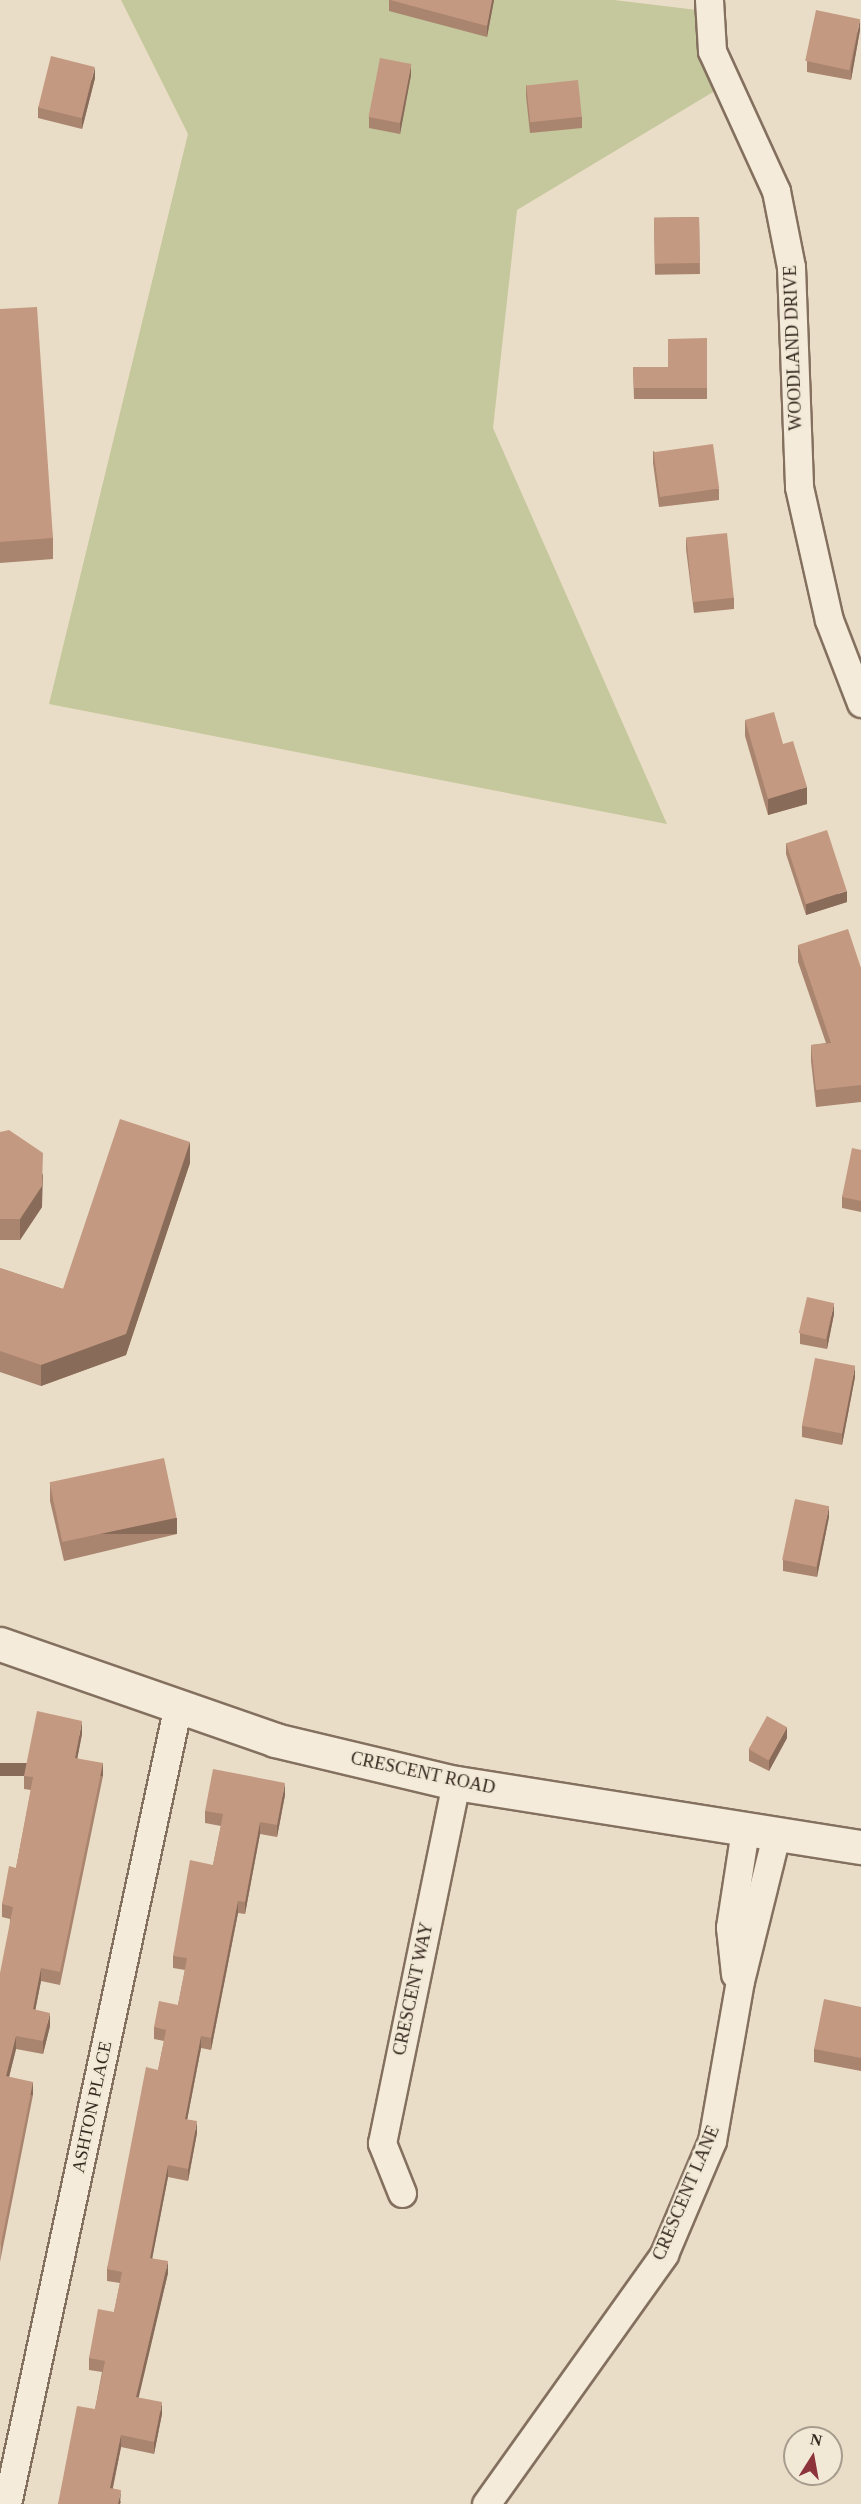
<!DOCTYPE html>
<style>
body{margin:0}
#map{position:relative;width:861px;height:2504px;overflow:hidden;background:#eaddc7;font-family:"Times New Roman",serif}
div>[style]{position:absolute}
.green>*{inset:0;background:#c5c79c}
.roads{filter:drop-shadow(2px 0 #84705e) drop-shadow(-2px 0 #84705e) drop-shadow(0 2px #84705e) drop-shadow(0 -2px #84705e)}
.minor>*{height:27px;margin:-13.5px;padding:0 13.5px;transform-origin:13.5px;border-radius:13.5px;background:#f5ebda}
.tertiary>*{height:33px;margin:-16.5px;padding:0 16.5px;transform-origin:16.5px;border-radius:16.5px;background:#f5ebda}
.wall>*{inset:0;background:#a9846f;transform-origin:0 0}
.shaded-wall>*{inset:0;background:#896b5a;transform-origin:0 0}
.building>*{inset:0;background:#c49981;transform-origin:0 0}
span{translate:-50% -50%;white-space:nowrap;text-align:center;line-height:1.15;-webkit-text-stroke:4.5px #f2e8d6;paint-order:stroke}
.street-label{font-size:18px;color:#362920}
.north{position:absolute;left:783px;top:2426px;width:60px;height:60px;box-sizing:border-box;background:#f2e8d6;border:2px solid #a79c8d;border-radius:50%;rotate:11deg;font-size:16px;font-weight:700;line-height:24px;text-align:center;color:#362920}
.north::after{content:'';display:block;margin:auto;width:21px;height:27px;background:#8d343a;clip-path:polygon(50% 0,100% 100%,50% 72%,0 100%)}
</style>
<div id="map">
<div class="green">
<div style="clip-path:polygon(121px 0,614px 0,697px 10px,718px 89px,517px 210px,493px 428px,667px 824px,49px 704px,188px 134px)"></div>
</div>
<div class="roads">
<div class="minor">
<div style="left:709px;top:0;width:51px;rotate:86.6deg"></div>
<div style="left:712px;top:51px;width:154px;rotate:65.4deg"></div>
<div style="left:776px;top:191px;width:77px;rotate:78.8deg"></div>
<div style="left:791px;top:267px;width:220px;rotate:87.9deg"></div>
<div style="left:799px;top:487px;width:136px;rotate:77.3deg"></div>
<div style="left:829px;top:620px;width:89px;rotate:68.9deg"></div>
<div style="left:735px;top:1974px;width:47px;rotate:-96.1deg"></div>
<div style="left:730px;top:1927px;width:98px;rotate:-81.2deg"></div>
<div style="left:402px;top:2193px;width:54px;rotate:-111.8deg"></div>
<div style="left:382px;top:2143px;width:368px;rotate:-78.4deg"></div>
<div style="left:7px;top:2504px;width:812px;rotate:-77.92deg"></div>
<div style="left:486px;top:2504px;width:307px;rotate:-54.5deg"></div>
<div style="left:664px;top:2254px;width:123px;rotate:-67deg"></div>
<div style="left:712px;top:2141px;width:162px;rotate:-80.1deg"></div>
<div style="left:740px;top:1981px;width:150px;rotate:-76.1deg"></div>
</div>
<div class="tertiary">
<div style="left:0;top:1644px;width:291px;rotate:19.2deg"></div>
<div style="left:275px;top:1740px;width:186px;rotate:13.4deg"></div>
<div style="left:456px;top:1783px;width:410px;rotate:9deg"></div>
</div>
</div>
<div class="wall">
<div style="clip-path:polygon(389px 0,494px 0,487px 37px,389px 11px)"></div>
<div style="clip-path:polygon(860px 30px,851px 80px,807px 72px,807px 61px)"></div>
<div style="clip-path:polygon(411px 75px,400px 134px,369px 128px,369px 117px)"></div>
<div style="clip-path:polygon(95px 78px,82px 129px,38px 118px,38px 107px)"></div>
<div style="clip-path:polygon(526px 85px,582px 117px,582px 128px,530px 133px,526px 96px)"></div>
<div style="left:699px;top:217px;width:57px;height:45px;rotate:89deg"></div>
<div style="clip-path:polygon(0 309px,53px 538px,53px 559px,0 563px)"></div>
<div style="clip-path:polygon(707px 338px,707px 399px,634px 399px,633px 367px,668px 367px)"></div>
<div style="clip-path:polygon(653px 451px,719px 489px,719px 500px,659px 507px,653px 463px)"></div>
<div style="clip-path:polygon(686px 538px,734px 598px,734px 609px,694px 613px,686px 549px)"></div>
<div style="clip-path:polygon(745px 720px,783px 744px,807px 804px,768px 815px,745px 736px)"></div>
<div style="clip-path:polygon(786px 843px,847px 902px,806px 915px,786px 854px)"></div>
<div style="clip-path:polygon(798px 945px,861px 968px,861px 1102px,816px 1107px,811px 1061px,811px 1045px,826px 1043px,798px 962px)"></div>
<div style="clip-path:polygon(0 1132px,42px 1207px,20px 1240px,0 1240px)"></div>
<div style="clip-path:polygon(861px 1150px,861px 1212px,842px 1208px,842px 1197px)"></div>
<div style="clip-path:polygon(190px 1163px,126px 1355px,41px 1386px,0 1372px,0 1268px,63px 1289px)"></div>
<div style="clip-path:polygon(834px 1314px,827px 1349px,800px 1344px,800px 1333px)"></div>
<div style="clip-path:polygon(855px 1377px,842px 1445px,802px 1437px,802px 1426px)"></div>
<div style="clip-path:polygon(50px 1484px,177px 1534px,64px 1561px,50px 1501px)"></div>
<div style="clip-path:polygon(829px 1517px,817px 1577px,783px 1571px,783px 1560px)"></div>
<div style="clip-path:polygon(82px 1734px,77px 1758px,103px 1776px,60px 1985px,41px 1981px,35px 2010px,50px 2026px,43px 2054px,16px 2049px,9px 2077px,33px 2095px,0 2262px,10px 1919px,2px 1917px,2px 1904px,16px 1868px,31px 1790px,24px 1789px,24px 1776px)"></div>
<div style="clip-path:polygon(787px 1738px,769px 1771px,749px 1761px,749px 1749px)"></div>
<div style="clip-path:polygon(285px 1795px,277px 1837px,260px 1834px,245px 1914px,238px 1913px,211px 2050px,201px 2048px,187px 2120px,197px 2133px,188px 2181px,168px 2177px,152px 2258px,168px 2273px,138px 2398px,162px 2414px,154px 2454px,121px 2447px,113px 2488px,121px 2502px,120px 2504px,58px 2504px,95px 2409px,102px 2372px,89px 2370px,89px 2358px,114px 2312px,120px 2283px,107px 2281px,107px 2269px,158px 2070px,164px 2041px,154px 2039px,154px 2027px,178px 2005px,185px 1970px,173px 1968px,173px 1956px,213px 1865px,221px 1826px,205px 1823px,205px 1811px)"></div>
<div style="clip-path:polygon(861px 2007px,861px 2071px,814px 2062px,814px 2049px)"></div>
</div>
<div class="shaded-wall">
<div style="clip-path:polygon(492px 0,494px 0,487px 37px,487px 26px)"></div>
<div style="clip-path:polygon(860px 19px,860px 30px,851px 80px,851px 69px)"></div>
<div style="clip-path:polygon(411px 64px,411px 75px,400px 134px,400px 123px)"></div>
<div style="clip-path:polygon(95px 67px,95px 78px,82px 129px,82px 118px)"></div>
<div style="clip-path:polygon(807px 787px,807px 804px,768px 815px,768px 799px)"></div>
<div style="clip-path:polygon(847px 891px,847px 902px,806px 915px,806px 904px)"></div>
<div style="clip-path:polygon(190px 1142px,190px 1163px,126px 1355px,41px 1386px,41px 1365px)"></div>
<div style="clip-path:polygon(43px 1173px,42px 1207px,20px 1240px,20px 1219px)"></div>
<div style="clip-path:polygon(834px 1303px,834px 1314px,827px 1349px,827px 1338px)"></div>
<div style="clip-path:polygon(855px 1366px,855px 1377px,842px 1445px,842px 1434px)"></div>
<div style="clip-path:polygon(829px 1506px,829px 1517px,817px 1577px,817px 1566px)"></div>
<div style="left:177px;top:1518px;width:16px;height:116px;rotate:90deg"></div>
<div style="clip-path:polygon(82px 1721px,82px 1734px,75px 1771px,75px 1758px)"></div>
<div style="clip-path:polygon(787px 1727px,787px 1738px,769px 1771px,769px 1760px)"></div>
<div style="left:103px;top:1763px;width:13px;height:213px;rotate:90deg"></div>
<div style="clip-path:polygon(285px 1783px,285px 1795px,277px 1837px,277px 1825px)"></div>
<div style="clip-path:polygon(260px 1822px,260px 1834px,245px 1914px,245px 1902px)"></div>
<div style="clip-path:polygon(238px 1901px,238px 1913px,211px 2050px,211px 2038px)"></div>
<div style="clip-path:polygon(41px 1968px,41px 1981px,33px 2022px,33px 2009px)"></div>
<div style="clip-path:polygon(50px 2013px,50px 2026px,43px 2054px,43px 2041px)"></div>
<div style="clip-path:polygon(16px 2036px,16px 2049px,6px 2089px,6px 2076px)"></div>
<div style="clip-path:polygon(201px 2036px,201px 2048px,185px 2131px,185px 2119px)"></div>
<div style="left:33px;top:2082px;width:13px;height:170px;rotate:90deg"></div>
<div style="clip-path:polygon(197px 2121px,197px 2133px,188px 2181px,188px 2169px)"></div>
<div style="clip-path:polygon(168px 2165px,168px 2177px,150px 2270px,150px 2258px)"></div>
<div style="clip-path:polygon(168px 2261px,168px 2273px,136px 2409px,136px 2397px)"></div>
<div style="clip-path:polygon(162px 2402px,162px 2414px,154px 2454px,154px 2442px)"></div>
<div style="clip-path:polygon(121px 2435px,121px 2447px,110px 2500px,110px 2488px)"></div>
<div style="clip-path:polygon(121px 2490px,120px 2504px,118px 2504px)"></div>
</div>
<div class="building">
<div style="clip-path:polygon(390px 0,492px 0,487px 26px)"></div>
<div style="left:816px;top:10px;width:45px;height:52px;rotate:12deg"></div>
<div style="left:51px;top:56px;width:45px;height:53px;rotate:14deg"></div>
<div style="left:380px;top:58px;width:32px;height:60px;rotate:11deg"></div>
<div style="left:578px;top:80px;width:37px;height:52px;rotate:84deg"></div>
<div style="left:699px;top:217px;width:46px;height:45px;rotate:89deg"></div>
<div style="clip-path:polygon(37px 307px,53px 538px,0 542px,0 309px)"></div>
<div style="clip-path:polygon(707px 338px,707px 388px,634px 388px,633px 367px,668px 367px,668px 339px)"></div>
<div style="left:713px;top:444px;width:45px;height:60px;rotate:82deg"></div>
<div style="left:727px;top:533px;width:65px;height:41px;rotate:84deg"></div>
<div style="clip-path:polygon(774px 712px,783px 744px,793px 741px,807px 787px,768px 799px,745px 720px)"></div>
<div style="left:827px;top:830px;width:64px;height:43px;rotate:72deg"></div>
<div style="clip-path:polygon(848px 929px,861px 968px,861px 1085px,816px 1090px,811px 1045px,831px 1043px,798px 945px)"></div>
<div style="clip-path:polygon(120px 1119px,190px 1142px,126px 1334px,41px 1365px,0 1351px,0 1268px,63px 1289px)"></div>
<div style="clip-path:polygon(9px 1130px,43px 1153px,42px 1186px,20px 1219px,0 1219px,0 1132px)"></div>
<div style="clip-path:polygon(852px 1148px,861px 1150px,861px 1201px,842px 1197px)"></div>
<div style="left:807px;top:1297px;width:28px;height:37px;rotate:13deg"></div>
<div style="left:815px;top:1358px;width:41px;height:69px;rotate:11deg"></div>
<div style="left:164px;top:1458px;width:61px;height:117px;rotate:78deg"></div>
<div style="left:795px;top:1499px;width:35px;height:62px;rotate:12deg"></div>
<div style="clip-path:polygon(37px 1711px,82px 1721px,75px 1758px,103px 1763px,60px 1972px,41px 1968px,33px 2009px,50px 2013px,43px 2041px,16px 2036px,6px 2076px,33px 2082px,0 2249px,0 1973px,13px 1907px,2px 1904px,9px 1866px,16px 1868px,33px 1777px,24px 1776px)"></div>
<div style="left:767px;top:1716px;width:23px;height:38px;rotate:29deg"></div>
<div style="clip-path:polygon(213px 1769px,285px 1783px,277px 1825px,260px 1822px,245px 1902px,238px 1901px,211px 2038px,201px 2036px,185px 2119px,197px 2121px,188px 2169px,168px 2165px,150px 2258px,168px 2261px,136px 2397px,162px 2402px,154px 2442px,121px 2435px,110px 2488px,121px 2490px,118px 2504px,58px 2504px,77px 2406px,95px 2409px,105px 2361px,89px 2358px,98px 2309px,114px 2312px,122px 2272px,107px 2269px,146px 2067px,158px 2070px,166px 2030px,154px 2027px,159px 2001px,178px 2005px,187px 1958px,173px 1956px,190px 1860px,213px 1865px,223px 1814px,205px 1811px)"></div>
<div style="clip-path:polygon(824px 1999px,861px 2007px,861px 2058px,814px 2049px)"></div>
</div>
<div class="street-label">
<span style="left:793px;top:348px;rotate:-92deg">WOODLAND DRIVE</span>
<span style="left:423px;top:1773px;rotate:12deg">CRESCENT ROAD</span>
<span style="left:413px;top:1989px;rotate:-78deg">CRESCENT WAY</span>
<span style="left:92px;top:2107px;rotate:-78deg">ASHTON PLACE</span>
<span style="left:686px;top:2193px;rotate:-67deg">CRESCENT LANE</span>
</div>
<div class="north">N</div>
</div>
